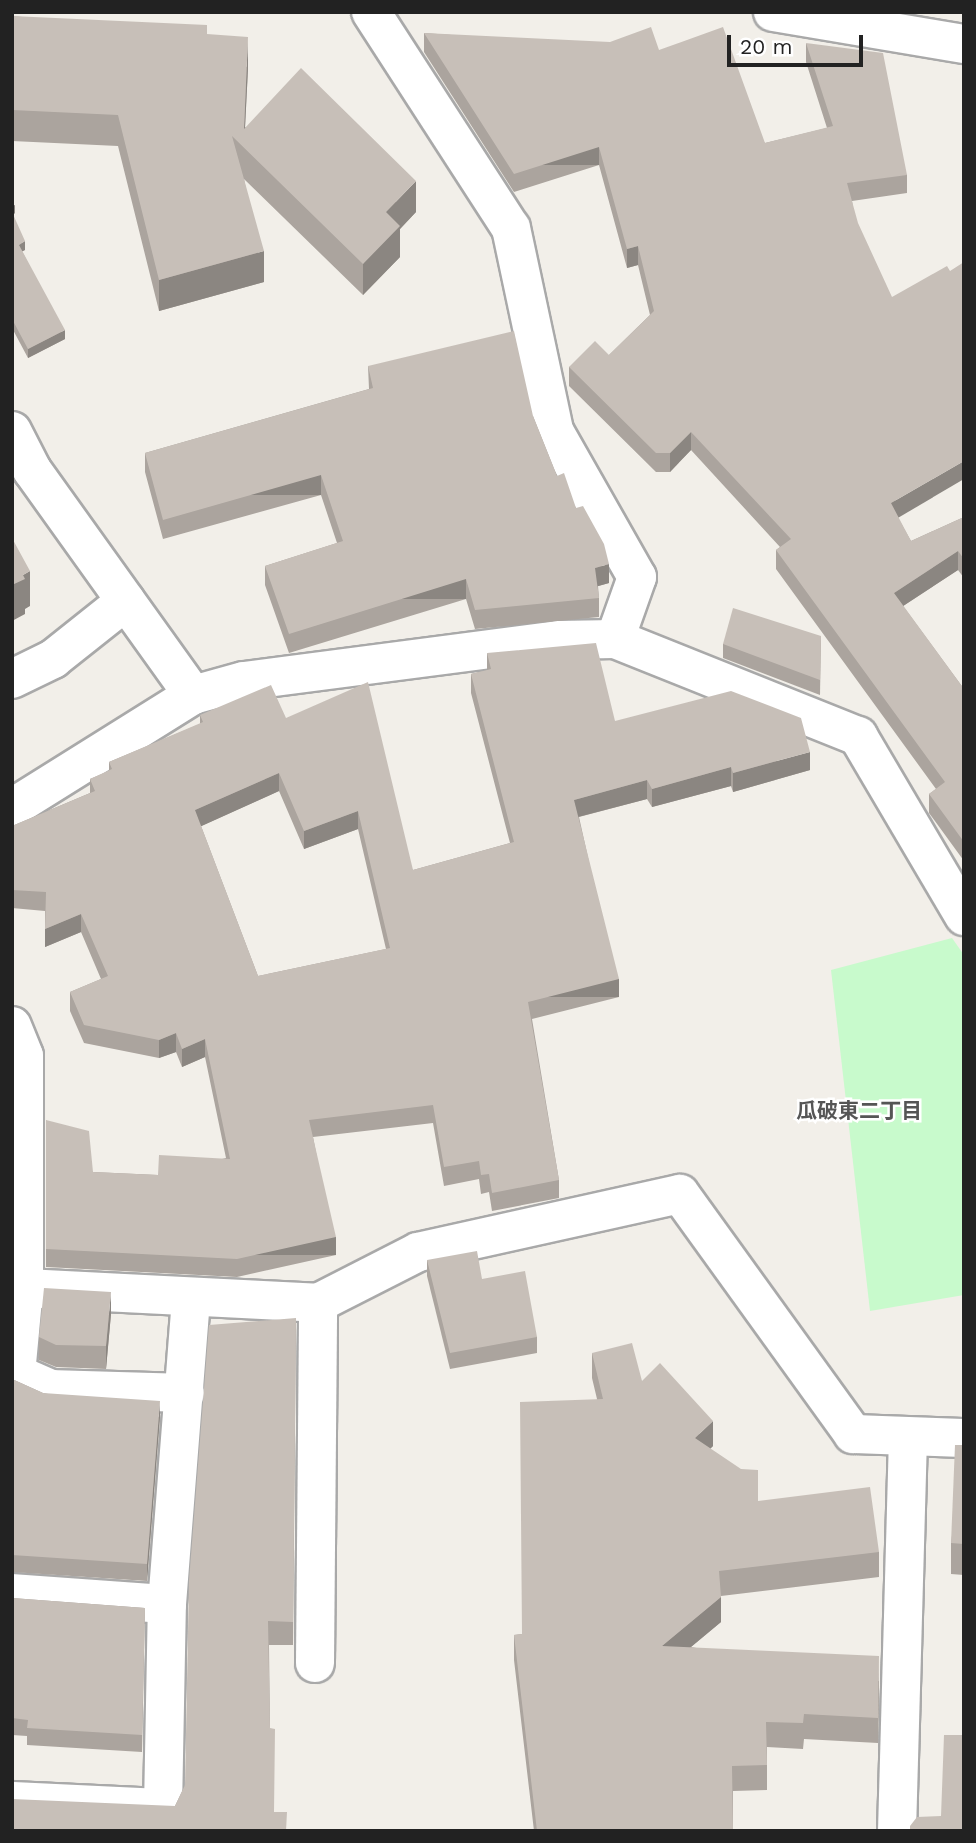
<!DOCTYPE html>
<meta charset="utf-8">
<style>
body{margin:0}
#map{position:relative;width:976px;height:1843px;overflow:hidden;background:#f2efe9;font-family:"Work Sans","Noto Sans JP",sans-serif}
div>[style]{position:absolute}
.park>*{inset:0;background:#c8facc}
.roads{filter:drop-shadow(2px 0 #a9a9a9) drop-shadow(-2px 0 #a9a9a9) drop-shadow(0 2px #a9a9a9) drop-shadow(0 -2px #a9a9a9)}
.minor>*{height:38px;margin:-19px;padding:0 19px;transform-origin:19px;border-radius:19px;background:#fff}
.wall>*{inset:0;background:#aba49e}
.shaded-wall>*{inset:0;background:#8b8681;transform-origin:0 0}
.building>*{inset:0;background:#c7bfb8}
span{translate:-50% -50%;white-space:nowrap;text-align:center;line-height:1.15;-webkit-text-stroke:5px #fff;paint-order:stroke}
.neighbourhood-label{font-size:21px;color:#555;font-weight:700}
.frame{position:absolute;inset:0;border:14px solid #222;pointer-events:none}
.scale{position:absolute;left:727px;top:35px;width:136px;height:32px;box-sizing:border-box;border:4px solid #222;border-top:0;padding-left:9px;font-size:21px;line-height:24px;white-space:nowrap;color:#222;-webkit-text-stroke:5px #fff;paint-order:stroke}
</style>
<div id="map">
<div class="park">
<div style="clip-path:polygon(952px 938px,964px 955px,964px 1295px,870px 1311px,831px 970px)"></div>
</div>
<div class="roads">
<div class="minor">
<div style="left:371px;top:12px;width:257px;rotate:57.1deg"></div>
<div style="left:511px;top:228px;width:208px;rotate:78deg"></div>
<div style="left:554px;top:431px;width:168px;rotate:60.4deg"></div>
<div style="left:637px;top:577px;width:66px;rotate:109.5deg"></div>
<div style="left:773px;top:12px;width:194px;rotate:9.5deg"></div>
<div style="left:12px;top:431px;width:44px;rotate:62.9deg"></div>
<div style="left:32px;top:470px;width:277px;rotate:54.4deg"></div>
<div style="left:12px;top:679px;width:46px;rotate:-26deg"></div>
<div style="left:53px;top:659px;width:93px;rotate:-38.5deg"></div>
<div style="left:12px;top:808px;width:213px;rotate:-32deg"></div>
<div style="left:193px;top:695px;width:53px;rotate:-15.4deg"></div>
<div style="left:244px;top:681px;width:317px;rotate:-7.4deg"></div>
<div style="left:558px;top:640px;width:57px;rotate:-1deg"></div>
<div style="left:615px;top:639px;width:262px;rotate:21.8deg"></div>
<div style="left:858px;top:736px;width:209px;rotate:59.5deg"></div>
<div style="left:12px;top:1026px;width:32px;rotate:68deg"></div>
<div style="left:24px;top:1056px;width:232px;rotate:90deg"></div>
<div style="left:24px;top:1288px;width:86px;rotate:95.3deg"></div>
<div style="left:24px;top:1288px;width:294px;rotate:2.9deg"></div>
<div style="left:318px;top:1303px;width:112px;rotate:-27deg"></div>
<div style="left:418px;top:1252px;width:268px;rotate:-12.5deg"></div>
<div style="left:680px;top:1194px;width:296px;rotate:54.2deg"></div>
<div style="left:853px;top:1434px;width:111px;rotate:2.1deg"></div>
<div style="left:12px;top:1372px;width:43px;rotate:23.6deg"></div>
<div style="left:51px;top:1389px;width:134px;rotate:1.7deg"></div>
<div style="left:12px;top:1593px;width:155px;rotate:4.1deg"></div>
<div style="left:315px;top:1663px;width:360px;rotate:-89.5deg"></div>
<div style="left:12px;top:1801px;width:151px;rotate:2.7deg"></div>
<div style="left:163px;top:1808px;width:204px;rotate:-88.9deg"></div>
<div style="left:167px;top:1604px;width:307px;rotate:-85.5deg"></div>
<div style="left:897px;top:1831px;width:393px;rotate:-88.4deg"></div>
</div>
</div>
<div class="wall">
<div style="clip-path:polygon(12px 16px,207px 35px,248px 68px,245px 127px,416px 212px,400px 229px,400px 257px,363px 295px,244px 179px,264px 282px,159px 311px,118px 146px,12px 141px)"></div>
<div style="clip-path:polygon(424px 33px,659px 50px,765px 143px,827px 128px,806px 62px,806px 43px,907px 175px,907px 193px,852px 201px,898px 518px,911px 541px,964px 517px,964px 578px,958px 570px,903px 606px,964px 689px,964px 861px,929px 813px,929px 794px,936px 789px,776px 569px,776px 550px,780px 547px,691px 450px,670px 472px,656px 472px,569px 386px,569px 367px,609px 355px,650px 315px,638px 265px,627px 268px,599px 165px,514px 192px,424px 52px)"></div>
<div style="clip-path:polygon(12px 199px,15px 213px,13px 215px,25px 250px,22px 251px,65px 339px,28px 358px,12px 328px)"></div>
<div style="clip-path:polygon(368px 366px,533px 416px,557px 476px,576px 508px,609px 583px,598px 586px,599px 598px,599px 617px,475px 629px,466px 599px,289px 653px,265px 585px,265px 566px,337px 543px,321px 495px,163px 539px,145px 472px,145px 453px,369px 389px)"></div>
<div style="clip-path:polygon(821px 636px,820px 695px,723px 658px,723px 644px)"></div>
<div style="clip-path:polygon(evenodd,487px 653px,615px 721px,810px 770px,733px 792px,731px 786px,652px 807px,647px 799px,579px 817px,619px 997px,532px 1019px,559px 1180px,559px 1198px,492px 1211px,489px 1192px,481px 1194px,479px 1179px,444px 1186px,433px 1123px,313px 1137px,336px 1255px,237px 1277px,46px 1267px,46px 1120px,93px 1172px,158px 1175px,226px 1158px,205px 1057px,182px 1067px,176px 1052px,159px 1058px,84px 1043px,70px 1011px,70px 992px,101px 979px,81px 932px,45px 947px,45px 911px,12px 908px,12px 826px,90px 793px,90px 779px,109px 771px,109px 762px,200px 724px,200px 715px,286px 718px,413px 870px,510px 843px,471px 693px,471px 674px,487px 670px,487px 653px,279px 791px,304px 849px,358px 829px,386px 949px,258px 976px,201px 826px,279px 791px)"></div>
<div style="clip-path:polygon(427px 1260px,482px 1279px,537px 1337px,537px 1353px,450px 1369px,427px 1276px)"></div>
<div style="clip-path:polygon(111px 1314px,106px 1369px,56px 1367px,39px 1360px,39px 1337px)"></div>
<div style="clip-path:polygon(296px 1318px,293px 1645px,269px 1645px,270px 1728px,274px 1812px,287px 1831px,175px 1806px,185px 1785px)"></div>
<div style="clip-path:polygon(592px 1353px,642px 1381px,713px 1446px,710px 1449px,758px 1501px,879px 1552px,879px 1577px,721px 1596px,721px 1622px,691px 1647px,879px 1681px,878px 1743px,804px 1739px,803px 1749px,767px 1747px,767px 1790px,733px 1791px,733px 1831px,534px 1831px,514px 1660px,514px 1635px,522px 1634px,597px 1399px,592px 1378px)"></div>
<div style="clip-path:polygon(12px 1379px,43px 1393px,160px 1417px,147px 1581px,12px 1572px)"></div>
<div style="clip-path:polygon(964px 1445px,964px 1575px,951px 1574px,951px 1543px)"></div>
<div style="clip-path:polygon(12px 1598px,145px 1608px,142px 1752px,27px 1745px,27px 1736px,12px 1735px)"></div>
</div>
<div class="shaded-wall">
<div style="clip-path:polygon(248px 37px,248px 68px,244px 148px,244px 129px)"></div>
<div style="left:599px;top:147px;width:18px;height:89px;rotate:90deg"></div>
<div style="clip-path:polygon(416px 181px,416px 212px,400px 229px,400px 257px,363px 295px,363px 264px,386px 212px)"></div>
<div style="clip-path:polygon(15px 205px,15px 213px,12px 215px,12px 206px)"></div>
<div style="clip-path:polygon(25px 241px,25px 250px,19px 253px,19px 245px)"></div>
<div style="clip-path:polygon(638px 246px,638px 265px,627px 268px,627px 249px)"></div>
<div style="clip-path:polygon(264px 251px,264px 282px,159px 311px,159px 280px)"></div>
<div style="clip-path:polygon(65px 330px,65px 339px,28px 358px,28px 349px)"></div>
<div style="clip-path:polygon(691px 432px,691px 450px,670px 472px,670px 453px)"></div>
<div style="clip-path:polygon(964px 461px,964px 479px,891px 522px,891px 503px)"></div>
<div style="left:321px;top:475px;width:20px;height:164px;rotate:90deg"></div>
<div style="clip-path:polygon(958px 551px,958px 570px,894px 612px,894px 593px)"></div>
<div style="clip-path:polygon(609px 564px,609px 583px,595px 587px,595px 568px)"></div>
<div style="clip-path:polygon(30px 571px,30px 606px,25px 609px,25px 614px,12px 621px,12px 585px,23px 575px)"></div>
<div style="left:466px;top:579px;width:20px;height:185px;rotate:90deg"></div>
<div style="clip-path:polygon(810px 752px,810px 770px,733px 792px,733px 773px)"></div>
<div style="clip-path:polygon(731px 767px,731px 786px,652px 807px,652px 789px)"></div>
<div style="clip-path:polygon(279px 773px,279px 791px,195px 829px,195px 810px)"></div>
<div style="clip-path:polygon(647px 780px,647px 799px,574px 818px,574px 800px)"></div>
<div style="clip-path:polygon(358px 811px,358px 829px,304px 849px,304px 831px)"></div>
<div style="clip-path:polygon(81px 914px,81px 932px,45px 947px,45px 929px)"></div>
<div style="left:619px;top:979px;width:18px;height:94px;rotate:90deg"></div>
<div style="clip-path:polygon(176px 1033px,176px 1052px,159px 1058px,159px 1040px)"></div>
<div style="clip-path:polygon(205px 1039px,205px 1057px,182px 1067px,182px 1049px)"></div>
<div style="left:336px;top:1237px;width:18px;height:101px;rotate:90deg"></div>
<div style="clip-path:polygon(111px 1292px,111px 1314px,106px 1369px,106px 1346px)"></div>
<div style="clip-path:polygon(160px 1401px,160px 1417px,147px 1581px,147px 1564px)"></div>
<div style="clip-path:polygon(713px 1421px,713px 1446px,695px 1463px,695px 1438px)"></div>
<div style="clip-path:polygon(721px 1597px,721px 1622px,662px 1671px,662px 1646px)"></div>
<div style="clip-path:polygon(879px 1656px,879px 1681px,878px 1743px,878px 1718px)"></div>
</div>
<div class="building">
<div style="clip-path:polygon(12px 16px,207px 25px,207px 34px,248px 37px,244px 129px,301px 68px,416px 181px,386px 212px,400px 226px,363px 264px,232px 136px,264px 251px,159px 280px,118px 115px,12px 110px)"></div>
<div style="clip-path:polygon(651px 27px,659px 50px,723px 27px,765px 143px,833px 126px,806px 43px,883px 53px,907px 175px,847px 183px,858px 223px,892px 297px,947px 266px,950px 271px,964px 262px,964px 461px,891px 503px,911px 541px,964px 517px,964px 559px,958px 551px,894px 593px,964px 689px,964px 842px,929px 794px,945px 782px,776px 550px,791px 539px,691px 432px,670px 453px,656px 453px,569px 367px,595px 341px,609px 355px,654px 311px,638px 246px,627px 249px,599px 147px,514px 174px,424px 33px,610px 42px)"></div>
<div style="clip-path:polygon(12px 212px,25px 241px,19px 245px,65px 330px,28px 349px,12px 319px)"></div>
<div style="clip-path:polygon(514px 331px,533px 416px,557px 476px,564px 473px,576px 508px,583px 506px,604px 544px,609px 564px,595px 568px,599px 598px,475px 610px,466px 579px,289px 634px,265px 566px,343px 541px,321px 475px,163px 520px,145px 453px,373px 388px,368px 366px)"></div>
<div style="clip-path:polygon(12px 538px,30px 571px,23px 575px,25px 579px,12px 585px)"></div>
<div style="clip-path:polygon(733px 608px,821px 636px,820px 680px,723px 644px)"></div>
<div style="clip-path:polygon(evenodd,596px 643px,615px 721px,731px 691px,801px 718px,810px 752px,733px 773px,731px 767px,652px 789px,647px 780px,574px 800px,619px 979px,528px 1002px,559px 1180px,492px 1193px,489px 1174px,481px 1175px,479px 1161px,444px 1167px,433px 1105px,309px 1120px,336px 1237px,237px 1259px,46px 1249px,46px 1120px,89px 1131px,93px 1172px,158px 1175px,159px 1155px,230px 1159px,205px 1039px,182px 1049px,176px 1033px,159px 1040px,84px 1025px,70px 992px,108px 976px,81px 914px,45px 929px,46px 892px,12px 890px,12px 826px,95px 791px,90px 779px,112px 769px,109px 762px,203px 722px,200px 715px,240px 698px,271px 685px,286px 718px,368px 682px,413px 870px,514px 842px,471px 674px,491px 669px,487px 653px,596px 643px,279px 773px,304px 831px,358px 811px,390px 948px,258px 976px,195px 810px,279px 773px)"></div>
<div style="clip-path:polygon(477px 1251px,482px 1279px,525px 1271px,537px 1337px,450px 1353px,427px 1260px)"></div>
<div style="clip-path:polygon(44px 1288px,111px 1292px,106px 1346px,56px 1345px,39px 1337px)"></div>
<div style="clip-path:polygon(296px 1318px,293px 1622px,268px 1621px,270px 1728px,275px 1729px,274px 1812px,287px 1812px,286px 1831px,12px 1831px,12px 1799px,175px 1806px,185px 1785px,189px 1581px,209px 1325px)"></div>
<div style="clip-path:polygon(632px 1343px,642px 1381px,660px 1363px,713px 1421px,695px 1438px,741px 1469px,758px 1470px,758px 1501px,870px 1487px,879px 1552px,719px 1571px,721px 1597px,662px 1646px,879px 1656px,878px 1718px,804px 1714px,803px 1723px,766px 1722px,767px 1765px,732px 1766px,733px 1831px,537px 1831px,514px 1635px,522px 1634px,520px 1402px,603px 1399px,592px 1353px)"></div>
<div style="clip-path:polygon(12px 1379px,43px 1393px,160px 1401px,147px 1564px,12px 1555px)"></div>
<div style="clip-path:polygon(955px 1445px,964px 1445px,964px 1544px,951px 1543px)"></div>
<div style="clip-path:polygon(12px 1598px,145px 1608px,142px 1735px,27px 1728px,28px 1720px,12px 1718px)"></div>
<div style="clip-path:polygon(944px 1735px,964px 1735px,964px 1831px,910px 1831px,910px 1826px,917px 1817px,941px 1816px)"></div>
</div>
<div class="neighbourhood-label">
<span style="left:859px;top:1111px">瓜破東二丁目</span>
</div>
<div class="frame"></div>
<div class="scale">20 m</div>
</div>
